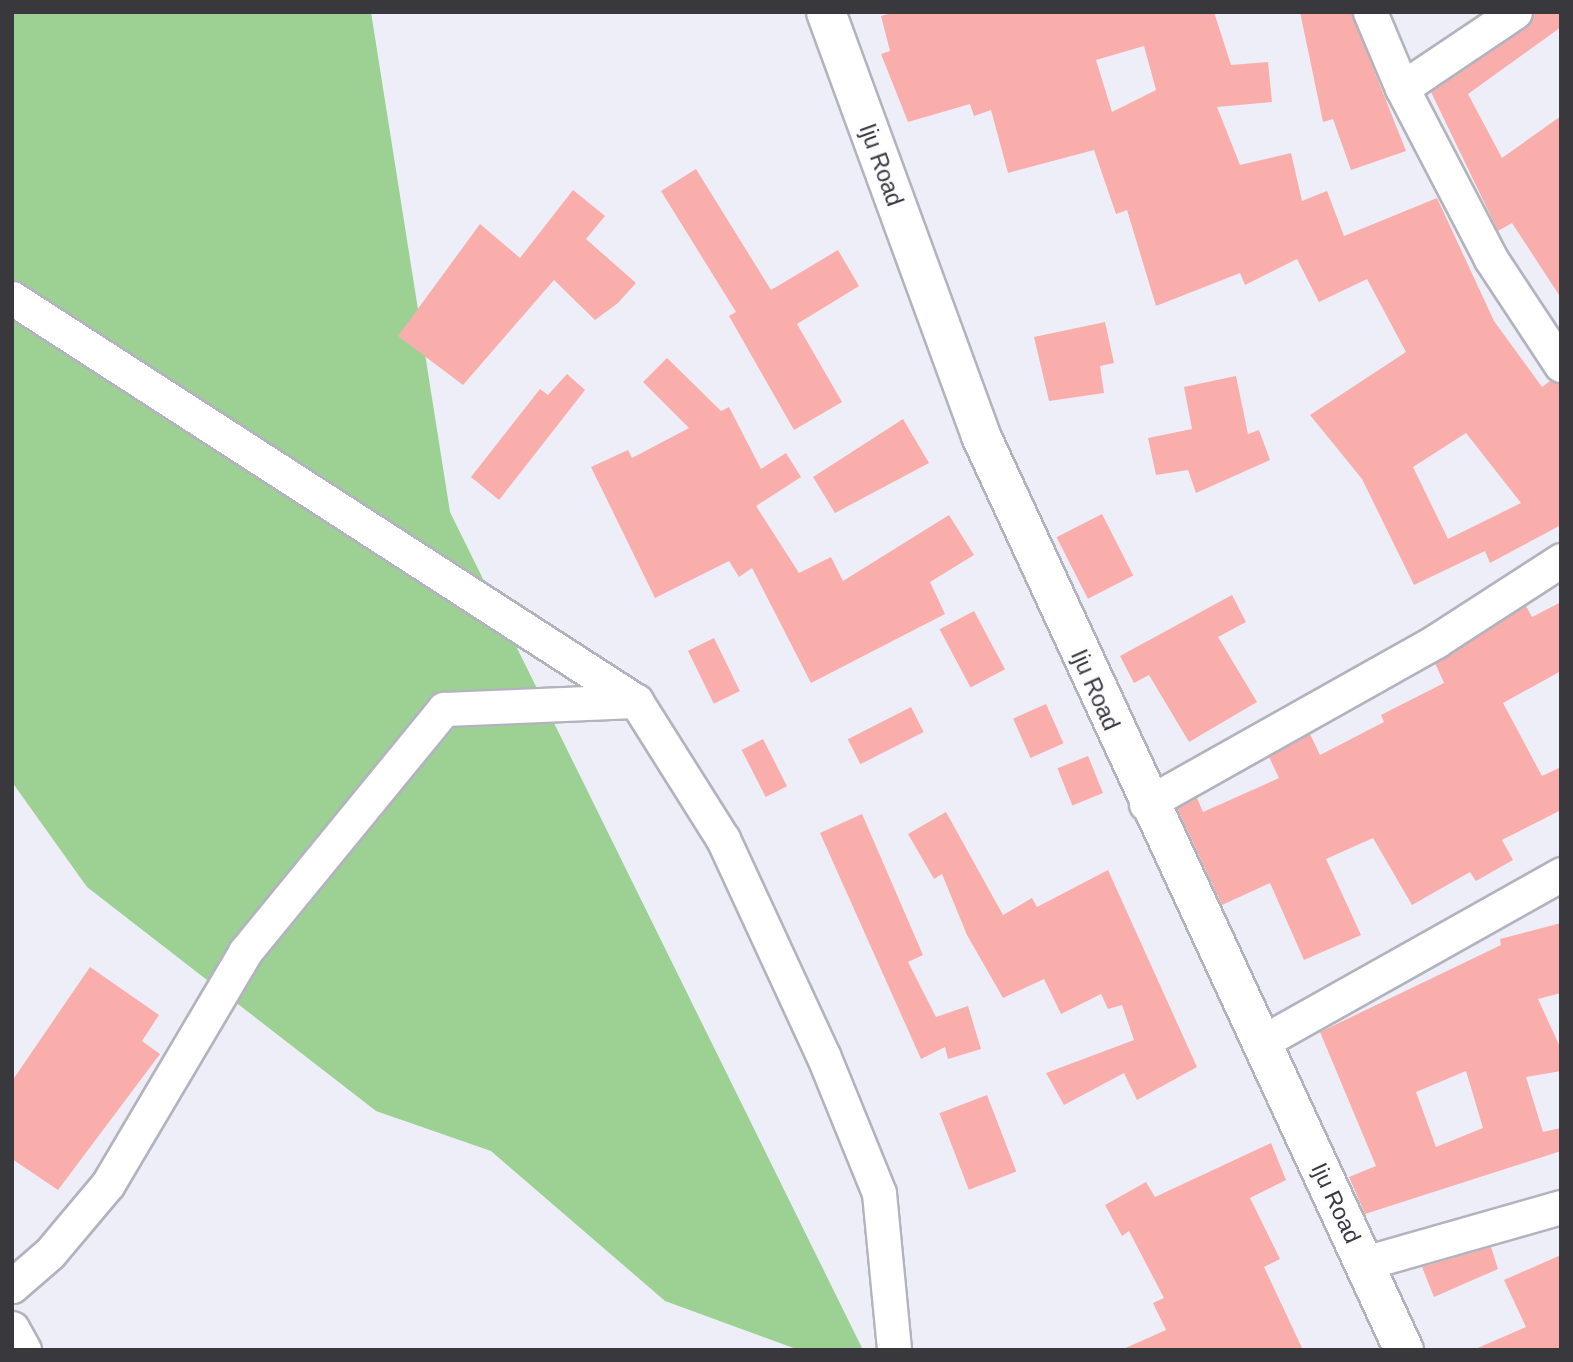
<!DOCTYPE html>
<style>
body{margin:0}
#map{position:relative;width:1573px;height:1362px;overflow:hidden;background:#eeeef9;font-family:Arial,sans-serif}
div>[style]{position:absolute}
.green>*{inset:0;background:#9dd193}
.building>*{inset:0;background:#f9aeab;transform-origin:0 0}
.roads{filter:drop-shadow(2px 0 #b3b3be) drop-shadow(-2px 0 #b3b3be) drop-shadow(0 2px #b3b3be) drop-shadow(0 -2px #b3b3be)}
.minor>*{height:33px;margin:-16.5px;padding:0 16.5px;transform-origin:16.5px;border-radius:16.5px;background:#fff}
.major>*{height:38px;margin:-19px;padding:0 19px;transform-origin:19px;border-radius:19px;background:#fff}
span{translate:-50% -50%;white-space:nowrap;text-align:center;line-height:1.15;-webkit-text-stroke:6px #fdfdff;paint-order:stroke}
.street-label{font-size:23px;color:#38383d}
.frame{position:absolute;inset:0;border:14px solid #38383d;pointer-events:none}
</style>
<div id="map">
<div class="green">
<div style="clip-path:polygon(12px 12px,371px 12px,450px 512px,863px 1350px,799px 1350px,665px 1301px,491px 1151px,376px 1111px,87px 887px,12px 782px)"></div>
</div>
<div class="building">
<div style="clip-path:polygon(evenodd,895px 12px,1214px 12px,1231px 65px,1268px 62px,1272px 102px,1217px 107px,1240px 165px,1291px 153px,1302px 201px,1327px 191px,1344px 236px,1437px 198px,1494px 321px,1542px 387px,1550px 381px,1561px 384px,1561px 525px,1490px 563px,1485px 551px,1414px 585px,1362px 479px,1310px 415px,1406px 352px,1367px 279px,1319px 302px,1297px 259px,1245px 285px,1240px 273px,1156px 306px,1127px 210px,1116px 214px,1094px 150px,1008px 173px,991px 110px,974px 116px,970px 104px,908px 122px,881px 54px,890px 51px,881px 16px,895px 12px,1144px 46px,1156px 90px,1112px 112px,1096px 60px,1144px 46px,895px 12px,1466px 433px,1521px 503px,1448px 539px,1413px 467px,1466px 433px)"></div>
<div style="clip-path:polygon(1300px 12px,1351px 12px,1406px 151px,1351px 170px,1333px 119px,1323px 122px)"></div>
<div style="clip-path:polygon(1536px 12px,1561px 12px,1561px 27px,1468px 94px,1502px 158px,1561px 116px,1561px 298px,1512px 223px,1498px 231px,1431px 92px,1526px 28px)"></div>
<div style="clip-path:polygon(696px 169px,771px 290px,838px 250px,859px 286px,797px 324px,842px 402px,794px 430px,729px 316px,736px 312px,661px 191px)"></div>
<div style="clip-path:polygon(573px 190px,605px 216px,586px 239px,636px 283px,618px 303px,595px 320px,554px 280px,463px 385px,398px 336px,480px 224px,520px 258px)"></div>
<div style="clip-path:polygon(1105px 322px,1114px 363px,1100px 366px,1104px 393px,1049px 401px,1034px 337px)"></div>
<div style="clip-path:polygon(667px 358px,721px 411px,729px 407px,761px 469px,786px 453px,801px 477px,756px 506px,799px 573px,831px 557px,843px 581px,949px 515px,974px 555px,930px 582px,945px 614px,811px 683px,752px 568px,739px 577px,729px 561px,655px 598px,591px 467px,628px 450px,632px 458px,689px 428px,643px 382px)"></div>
<div style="clip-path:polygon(567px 374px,585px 390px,499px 500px,471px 477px,540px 389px,548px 395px)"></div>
<div style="clip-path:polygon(1236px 376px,1248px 434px,1259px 430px,1270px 460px,1196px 493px,1188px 470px,1156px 475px,1148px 438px,1192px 429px,1184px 387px)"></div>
<div style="clip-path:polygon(903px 419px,929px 463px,835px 513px,813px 477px)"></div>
<div style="left:1102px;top:514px;width:69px;height:51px;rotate:63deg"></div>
<div style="clip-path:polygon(1232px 595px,1246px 622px,1218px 637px,1257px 702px,1189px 742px,1149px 675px,1134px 683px,1120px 656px)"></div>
<div style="clip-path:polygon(1561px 602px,1561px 671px,1503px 703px,1542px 776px,1561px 767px,1561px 810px,1502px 840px,1513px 860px,1476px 881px,1470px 872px,1412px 905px,1373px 838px,1326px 859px,1361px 935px,1304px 960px,1270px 883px,1222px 905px,1177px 808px,1197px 798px,1203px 812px,1279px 778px,1269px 757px,1310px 734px,1320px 755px,1384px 722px,1381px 715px,1444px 683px,1435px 663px,1526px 606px,1532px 617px)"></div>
<div style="left:974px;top:611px;width:66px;height:39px;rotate:62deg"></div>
<div style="left:714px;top:638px;width:59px;height:29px;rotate:64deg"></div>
<div style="left:1046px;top:704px;width:43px;height:36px;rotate:66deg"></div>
<div style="left:911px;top:707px;width:28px;height:71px;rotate:63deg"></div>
<div style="left:763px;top:739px;width:53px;height:24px;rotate:63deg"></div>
<div style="left:1088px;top:756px;width:40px;height:33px;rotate:68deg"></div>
<div style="clip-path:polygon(946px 812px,1003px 915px,1032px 898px,1037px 907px,1108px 870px,1197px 1067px,1137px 1100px,1124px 1073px,1064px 1105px,1046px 1073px,1134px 1040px,1122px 1005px,1108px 1009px,1101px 994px,1061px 1014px,1044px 979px,1003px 998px,967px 935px,942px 874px,934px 879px,908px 834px)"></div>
<div style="clip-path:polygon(862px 814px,923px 955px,908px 962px,936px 1017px,968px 1006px,981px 1049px,948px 1059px,945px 1047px,921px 1059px,820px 833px)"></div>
<div style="clip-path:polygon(evenodd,1561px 923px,1561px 993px,1538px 999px,1561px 1049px,1561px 1071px,1526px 1077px,1543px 1132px,1561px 1128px,1561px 1151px,1365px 1214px,1349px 1177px,1376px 1166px,1320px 1032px,1501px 945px,1500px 939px,1561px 923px,1466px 1071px,1483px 1128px,1436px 1147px,1416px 1092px,1466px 1071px)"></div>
<div style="clip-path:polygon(90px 967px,159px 1015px,142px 1041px,160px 1054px,58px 1190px,12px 1159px,12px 1081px)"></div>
<div style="left:987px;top:1095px;width:82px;height:51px;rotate:69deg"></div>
<div style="clip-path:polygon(1271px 1143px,1286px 1180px,1250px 1198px,1280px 1259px,1264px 1267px,1303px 1350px,1121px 1350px,1166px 1330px,1153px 1303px,1164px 1298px,1129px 1231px,1122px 1236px,1105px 1205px,1146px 1182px,1155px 1197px)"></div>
<div style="clip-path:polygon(1491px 1247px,1498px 1269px,1434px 1297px,1422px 1267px)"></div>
<div style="clip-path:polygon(1561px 1255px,1561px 1350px,1473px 1350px,1526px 1327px,1504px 1280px)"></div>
</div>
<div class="roads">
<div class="minor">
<div style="left:1370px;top:12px;width:82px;rotate:67.2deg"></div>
<div style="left:1402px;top:88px;width:193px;rotate:62.5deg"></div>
<div style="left:1491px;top:259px;width:127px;rotate:56.6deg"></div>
<div style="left:1402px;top:88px;width:136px;rotate:-33.9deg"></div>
<div style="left:12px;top:298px;width:743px;rotate:32.86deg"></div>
<div style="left:636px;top:701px;width:163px;rotate:57.8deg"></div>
<div style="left:723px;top:839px;width:238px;rotate:65.2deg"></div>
<div style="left:823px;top:1055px;width:149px;rotate:67.9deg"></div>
<div style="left:879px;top:1193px;width:158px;rotate:84.5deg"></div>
<div style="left:1146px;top:804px;width:333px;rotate:-29.3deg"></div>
<div style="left:1436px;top:641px;width:149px;rotate:-32.9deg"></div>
<div style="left:1262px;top:1042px;width:343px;rotate:-29.3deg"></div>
<div style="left:1364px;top:1263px;width:205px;rotate:-15.9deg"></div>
<div style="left:12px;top:1286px;width:50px;rotate:-41deg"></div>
<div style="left:50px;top:1253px;width:90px;rotate:-50deg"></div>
<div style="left:108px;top:1184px;width:269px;rotate:-59.4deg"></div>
<div style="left:245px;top:952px;width:314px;rotate:-50.7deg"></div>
<div style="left:444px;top:709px;width:192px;rotate:-2.4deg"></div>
<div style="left:12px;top:1328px;width:25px;rotate:61deg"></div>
</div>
<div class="major">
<div style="left:826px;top:12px;width:451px;rotate:69.9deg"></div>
<div style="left:981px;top:436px;width:1007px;rotate:65.17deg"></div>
</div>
</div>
<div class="street-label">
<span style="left:881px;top:165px;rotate:70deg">Iju Road</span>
<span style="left:1095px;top:690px;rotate:66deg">Iju Road</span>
<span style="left:1336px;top:1203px;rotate:65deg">Iju Road</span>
</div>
<div class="frame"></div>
</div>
